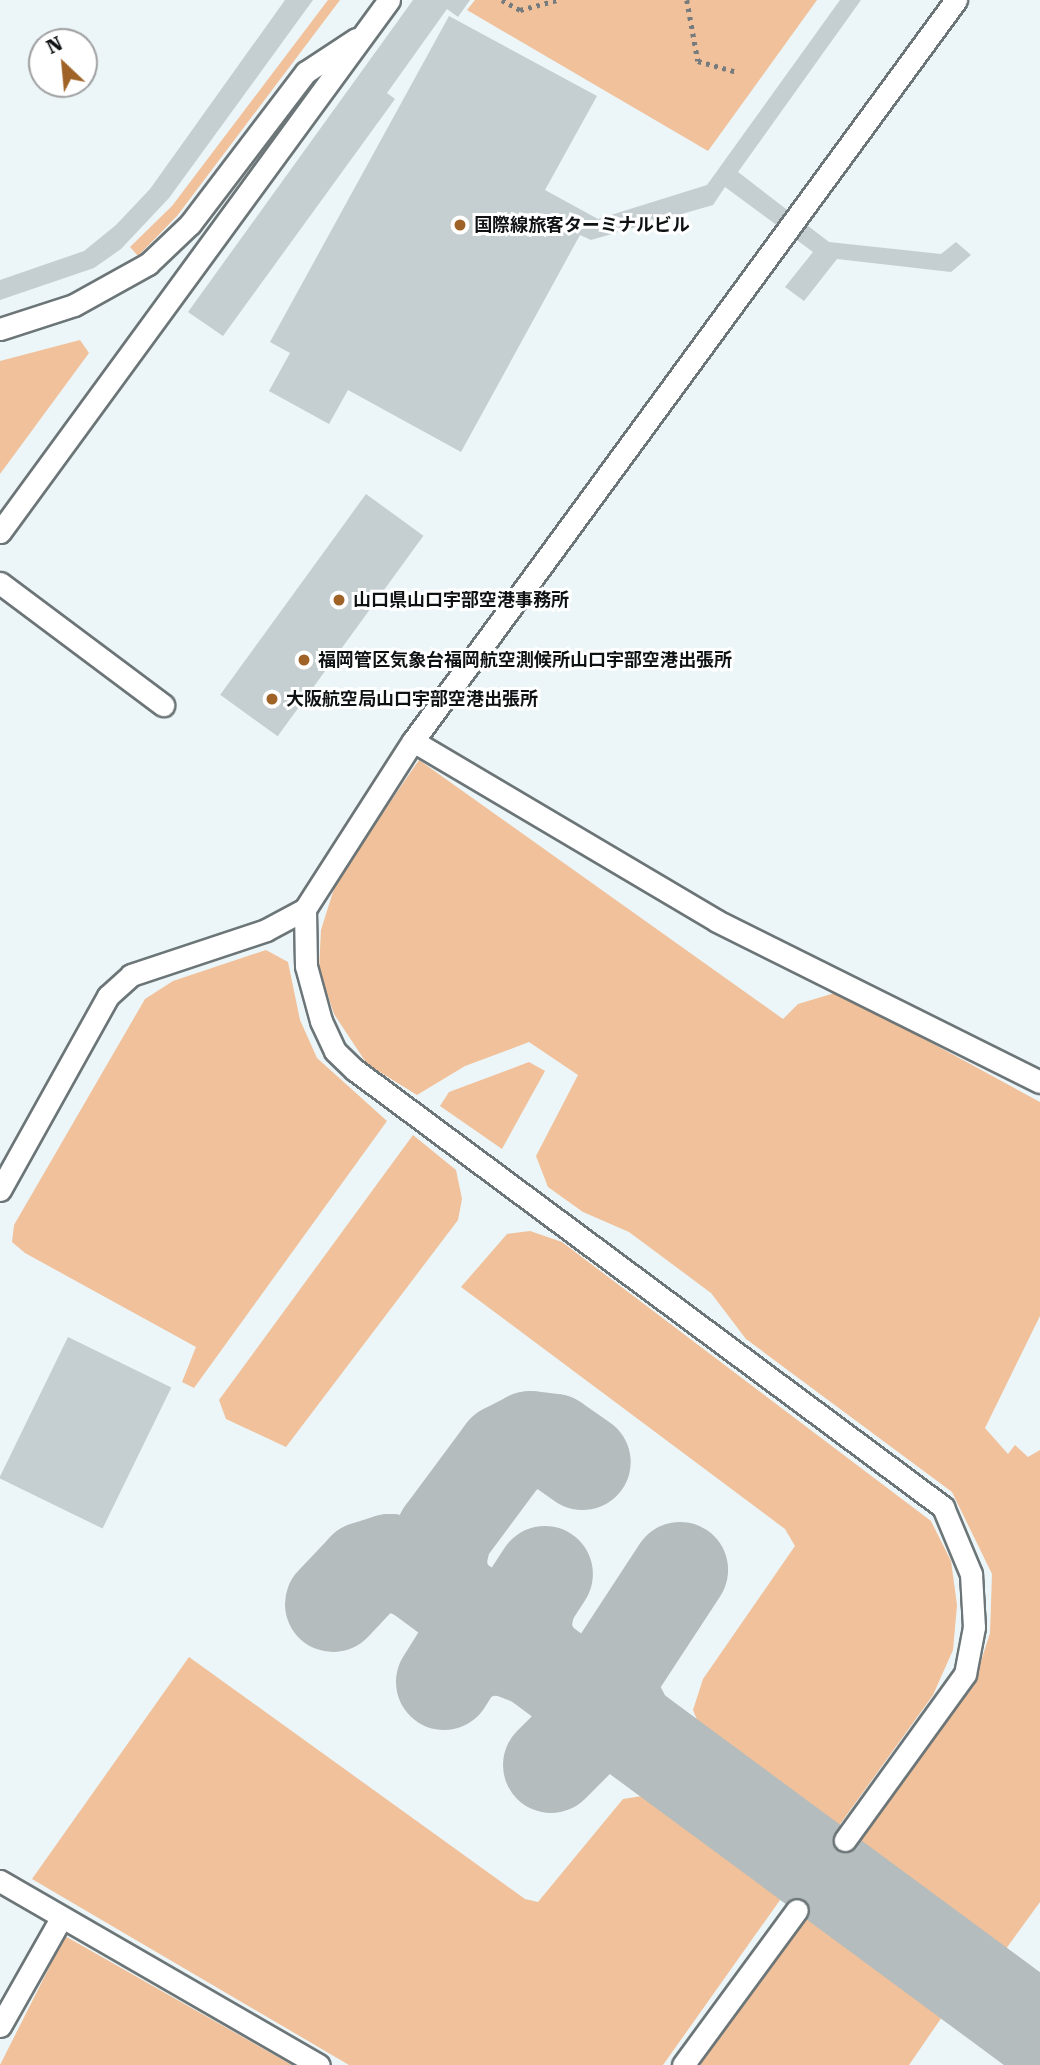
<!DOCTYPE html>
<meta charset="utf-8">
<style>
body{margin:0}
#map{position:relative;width:1040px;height:2065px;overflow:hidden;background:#ecf5f8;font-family:"Roboto Serif","Noto Sans JP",serif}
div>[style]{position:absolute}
.green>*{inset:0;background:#f0c19a}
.taxiway>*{height:96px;margin:-48px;padding:0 48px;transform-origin:48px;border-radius:48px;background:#b4bcbe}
.building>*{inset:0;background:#c5ced0;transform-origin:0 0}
.path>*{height:4.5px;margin-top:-2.25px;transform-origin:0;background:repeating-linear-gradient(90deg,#767c7e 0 3.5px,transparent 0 8.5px)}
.roads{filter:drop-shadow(2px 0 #6c7577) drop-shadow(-2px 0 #6c7577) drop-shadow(0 2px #6c7577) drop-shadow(0 -2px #6c7577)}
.service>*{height:21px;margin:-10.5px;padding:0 10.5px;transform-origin:10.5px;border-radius:10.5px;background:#fff}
.dots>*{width:19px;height:19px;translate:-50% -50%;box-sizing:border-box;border:4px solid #fff;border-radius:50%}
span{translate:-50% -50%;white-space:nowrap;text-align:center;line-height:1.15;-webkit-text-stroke:6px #fff;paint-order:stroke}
.poi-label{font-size:18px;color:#0f1213;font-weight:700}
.left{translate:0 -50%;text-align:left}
.north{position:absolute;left:28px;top:28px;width:70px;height:70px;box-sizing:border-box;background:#fff;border:2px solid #9fa0a1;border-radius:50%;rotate:334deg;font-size:19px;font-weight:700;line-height:28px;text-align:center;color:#0f1213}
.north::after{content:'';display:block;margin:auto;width:24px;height:32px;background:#a06327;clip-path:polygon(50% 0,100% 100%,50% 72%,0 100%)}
</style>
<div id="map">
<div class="green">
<div style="clip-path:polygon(328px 0,340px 0,177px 216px,138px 256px,130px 247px,172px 206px)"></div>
<div style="clip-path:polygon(475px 0,817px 0,708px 151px,467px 10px)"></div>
<div style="clip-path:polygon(80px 340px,89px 353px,0 474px,0 361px)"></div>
<div style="clip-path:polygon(419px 760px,783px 1019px,798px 1004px,838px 992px,1040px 1102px,1040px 1316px,985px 1428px,1008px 1454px,1015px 1445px,1028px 1457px,1040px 1450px,1040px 1902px,1000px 1957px,855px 1846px,973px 1686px,990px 1633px,992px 1574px,952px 1492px,746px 1339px,711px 1293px,629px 1232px,583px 1212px,548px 1187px,536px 1156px,578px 1075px,529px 1042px,465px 1066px,417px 1095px,367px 1064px,334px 1014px,319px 970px,321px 930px,337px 879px)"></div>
<div style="clip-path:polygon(266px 950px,288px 962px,300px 1020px,317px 1058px,387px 1121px,194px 1388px,182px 1382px,196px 1347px,25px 1253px,12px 1242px,14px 1225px,145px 999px,173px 981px)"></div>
<div style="clip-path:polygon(529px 1062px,545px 1071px,502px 1149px,440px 1106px,449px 1092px)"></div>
<div style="clip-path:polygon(413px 1135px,456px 1170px,462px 1199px,458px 1220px,286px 1447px,226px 1419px,219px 1400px)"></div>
<div style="clip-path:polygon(530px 1231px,562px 1242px,931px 1521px,951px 1561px,957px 1605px,953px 1650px,933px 1695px,833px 1834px,700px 1727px,693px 1710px,703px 1679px,795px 1546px,785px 1529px,461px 1287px,507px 1234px)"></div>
<div style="clip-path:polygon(189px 1657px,525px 1899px,538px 1902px,623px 1799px,642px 1796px,785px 1893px,663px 2065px,349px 2065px,32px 1879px)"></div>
<div style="clip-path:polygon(806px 1915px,944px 2014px,909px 2065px,700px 2065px)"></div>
<div style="clip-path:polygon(65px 1936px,292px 2065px,0 2065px)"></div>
</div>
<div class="taxiway">
<div style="left:444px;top:1591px;width:31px;rotate:-101deg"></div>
<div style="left:438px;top:1561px;width:28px;rotate:-77deg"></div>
<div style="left:444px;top:1534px;width:102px;rotate:-53.4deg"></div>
<div style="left:505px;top:1452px;width:28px;rotate:-27deg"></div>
<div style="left:530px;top:1439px;width:24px;rotate:7deg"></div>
<div style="left:554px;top:1442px;width:35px;rotate:35deg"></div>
<div style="left:333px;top:1604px;width:47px;rotate:-46.7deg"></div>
<div style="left:365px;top:1570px;width:26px;rotate:-18deg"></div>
<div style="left:390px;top:1562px;width:29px;rotate:20deg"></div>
<div style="left:417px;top:1572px;width:774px;rotate:36.44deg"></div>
<div style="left:535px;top:1659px;width:31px;rotate:-115deg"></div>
<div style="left:522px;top:1631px;width:32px;rotate:-79deg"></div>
<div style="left:528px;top:1600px;width:31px;rotate:-57deg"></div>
<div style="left:444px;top:1682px;width:26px;rotate:-58deg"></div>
<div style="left:458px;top:1660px;width:21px;rotate:-28deg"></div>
<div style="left:477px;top:1650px;width:24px;rotate:-9deg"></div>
<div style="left:501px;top:1646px;width:36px;rotate:21deg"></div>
<div style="left:627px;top:1726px;width:30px;rotate:-118deg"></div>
<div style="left:613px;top:1700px;width:23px;rotate:-97deg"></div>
<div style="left:610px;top:1677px;width:128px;rotate:-56.8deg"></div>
<div style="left:551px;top:1765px;width:44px;rotate:-45deg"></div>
<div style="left:582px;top:1734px;width:20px;rotate:-27deg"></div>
<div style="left:600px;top:1725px;width:27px;rotate:2deg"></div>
</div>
<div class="building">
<div style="clip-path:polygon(285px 0,313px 0,169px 198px,121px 249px,94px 268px,0 300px,0 280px,84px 251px,116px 225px,150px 189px)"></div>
<div style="clip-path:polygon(413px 0,470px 0,458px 17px,447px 9px,387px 93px,395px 99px,223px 336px,188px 312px)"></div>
<div style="clip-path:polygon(840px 0,861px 0,738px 172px,829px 242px,941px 254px,956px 242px,971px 255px,951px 272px,837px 259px,804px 301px,785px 287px,813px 252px,725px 187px,713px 205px,591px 240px,580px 235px,461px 452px,348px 390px,329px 424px,269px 391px,290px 353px,270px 342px,449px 16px,597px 96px,545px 190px,598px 219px,707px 185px)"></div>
<div style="left:366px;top:494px;width:71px;height:248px;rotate:36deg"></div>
<div style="left:68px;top:1337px;width:115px;height:157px;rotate:26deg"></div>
</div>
<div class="path">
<div style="left:502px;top:0;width:21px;rotate:29deg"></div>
<div style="left:520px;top:10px;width:38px;rotate:-15deg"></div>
<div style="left:687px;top:0;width:62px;rotate:79.8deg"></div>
<div style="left:698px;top:61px;width:41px;rotate:15.8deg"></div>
</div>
<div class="roads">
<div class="service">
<div style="left:0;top:329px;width:78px;rotate:-18deg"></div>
<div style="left:74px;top:305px;width:85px;rotate:-29deg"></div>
<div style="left:148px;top:264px;width:58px;rotate:-43.6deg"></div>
<div style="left:190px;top:224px;width:191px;rotate:-52.7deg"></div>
<div style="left:306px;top:72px;width:60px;rotate:-33.4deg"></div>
<div style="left:0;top:532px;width:659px;rotate:-53.83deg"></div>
<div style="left:0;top:583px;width:204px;rotate:36.8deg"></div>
<div style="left:413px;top:741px;width:919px;rotate:-53.77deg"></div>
<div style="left:305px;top:909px;width:57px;rotate:89deg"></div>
<div style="left:306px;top:966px;width:57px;rotate:74.7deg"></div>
<div style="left:321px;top:1021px;width:33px;rotate:65deg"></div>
<div style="left:335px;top:1051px;width:28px;rotate:44deg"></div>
<div style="left:355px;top:1070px;width:733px;rotate:36.62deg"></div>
<div style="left:943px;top:1507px;width:73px;rotate:67.3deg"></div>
<div style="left:971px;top:1574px;width:53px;rotate:86.8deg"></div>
<div style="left:974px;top:1627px;width:48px;rotate:100.8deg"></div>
<div style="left:965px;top:1674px;width:205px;rotate:125.9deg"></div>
<div style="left:0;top:1190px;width:222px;rotate:-60.9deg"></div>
<div style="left:108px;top:996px;width:31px;rotate:-42deg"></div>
<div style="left:131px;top:975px;width:142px;rotate:-18.4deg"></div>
<div style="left:266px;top:930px;width:44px;rotate:-28.3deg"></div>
<div style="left:305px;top:909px;width:200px;rotate:-57.3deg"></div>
<div style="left:413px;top:741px;width:353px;rotate:30.6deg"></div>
<div style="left:717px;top:921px;width:361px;rotate:26.5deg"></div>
<div style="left:0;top:1881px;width:368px;rotate:30deg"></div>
<div style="left:0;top:2026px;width:124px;rotate:-60.5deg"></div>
<div style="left:683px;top:2065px;width:192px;rotate:-53.7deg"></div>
</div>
</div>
<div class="dots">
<div style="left:460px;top:225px;background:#a06327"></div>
<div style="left:339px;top:600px;background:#a06327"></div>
<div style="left:304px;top:660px;background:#a06327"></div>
<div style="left:272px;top:699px;background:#a06327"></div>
</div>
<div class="poi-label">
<span class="left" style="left:474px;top:225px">国際線旅客ターミナルビル</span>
<span class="left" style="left:353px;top:600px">山口県山口宇部空港事務所</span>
<span class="left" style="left:318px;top:660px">福岡管区気象台福岡航空測候所山口宇部空港出張所</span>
<span class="left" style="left:286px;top:699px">大阪航空局山口宇部空港出張所</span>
</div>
<div class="north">N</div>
</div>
